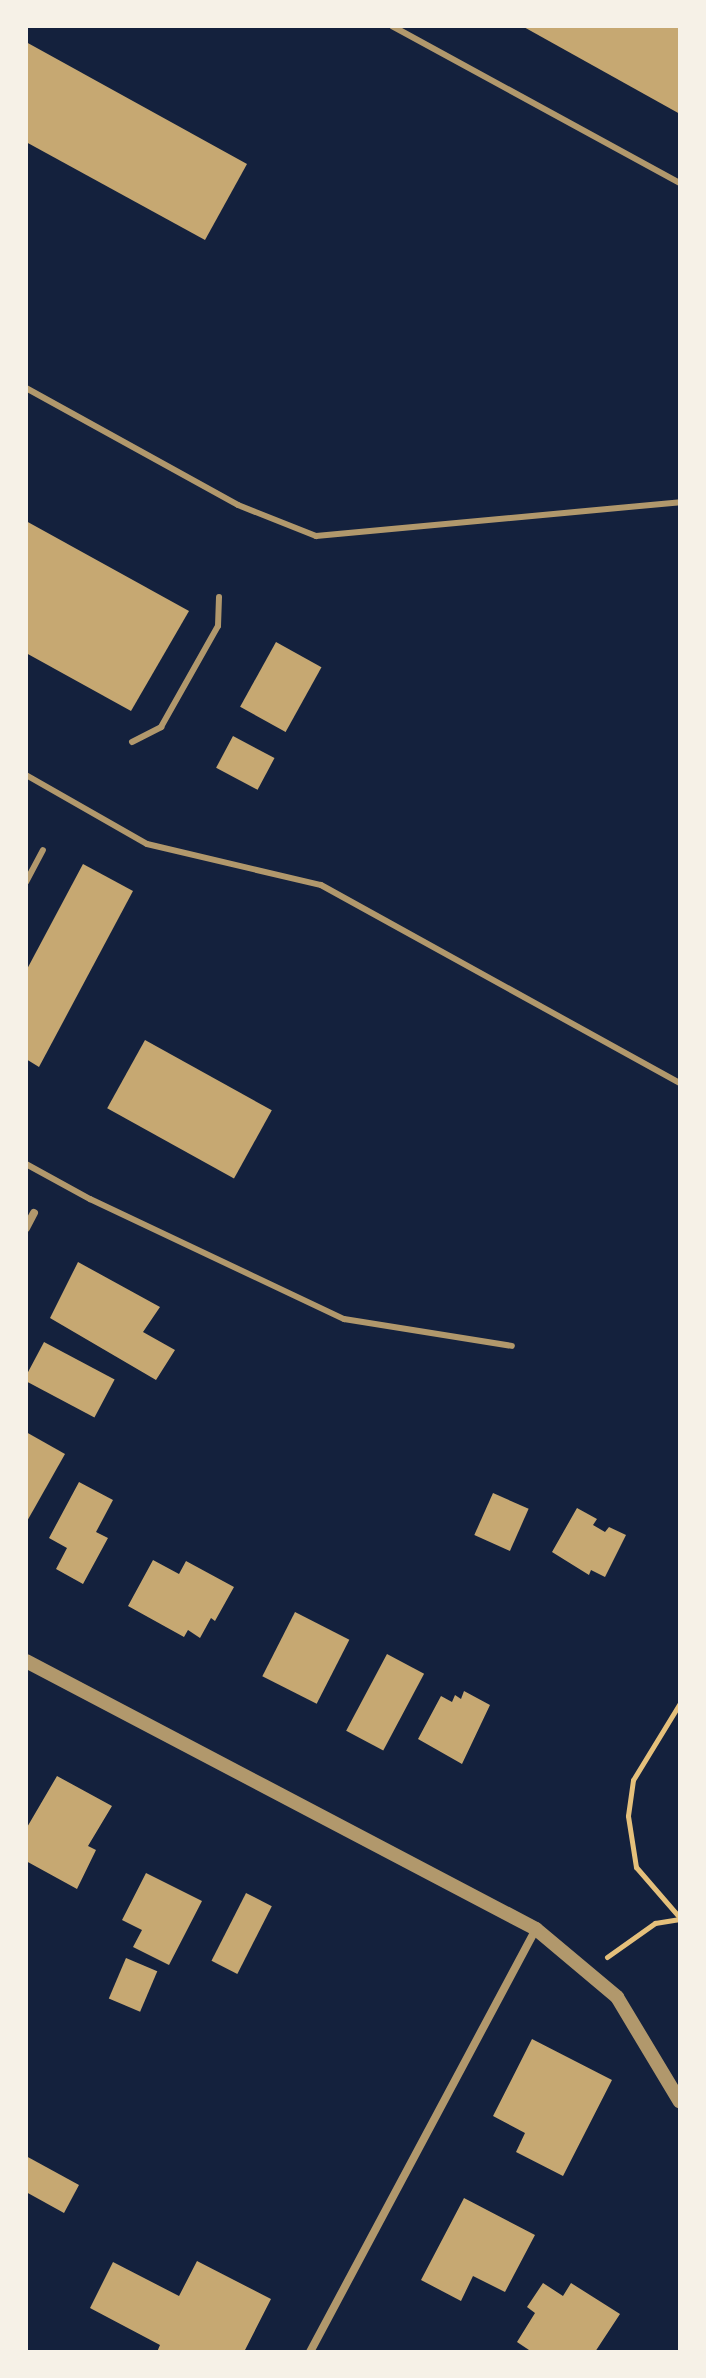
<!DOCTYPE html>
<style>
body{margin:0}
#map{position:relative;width:706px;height:2378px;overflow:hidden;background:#14213d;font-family:"Sofia Sans Condensed",sans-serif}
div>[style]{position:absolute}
.building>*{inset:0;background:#c6a872;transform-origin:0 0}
.path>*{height:5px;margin:-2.5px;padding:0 2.5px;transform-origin:2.5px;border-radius:2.5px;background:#e5c07b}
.service>*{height:6px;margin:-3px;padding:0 3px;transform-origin:3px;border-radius:3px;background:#b1986c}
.minor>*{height:8px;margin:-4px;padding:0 4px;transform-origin:4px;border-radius:4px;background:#b1986c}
.tertiary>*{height:14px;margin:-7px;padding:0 7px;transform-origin:7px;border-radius:7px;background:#b1986c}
span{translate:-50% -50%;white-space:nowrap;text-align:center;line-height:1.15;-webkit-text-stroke:8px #f6f1e7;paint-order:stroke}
.frame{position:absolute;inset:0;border:28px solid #f6f1e7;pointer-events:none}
</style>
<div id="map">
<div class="building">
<div style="clip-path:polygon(522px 26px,680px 26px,680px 114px)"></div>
<div style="clip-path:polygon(26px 42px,247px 164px,205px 240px,26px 142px)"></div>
<div style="clip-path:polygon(26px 521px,189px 611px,131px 711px,26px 653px)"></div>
<div style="left:276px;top:642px;width:52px;height:74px;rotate:29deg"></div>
<div style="left:233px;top:736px;width:47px;height:36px;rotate:28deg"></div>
<div style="clip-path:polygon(83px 864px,133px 891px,39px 1067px,26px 1059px,26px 971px)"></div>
<div style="left:145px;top:1040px;width:145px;height:78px;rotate:29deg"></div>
<div style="clip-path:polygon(78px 1262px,160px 1307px,143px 1332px,175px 1350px,156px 1380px,50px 1318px)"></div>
<div style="left:44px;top:1342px;width:80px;height:43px;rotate:28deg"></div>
<div style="clip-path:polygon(26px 1432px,65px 1454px,26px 1523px)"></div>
<div style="clip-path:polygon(79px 1482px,113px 1500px,96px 1532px,108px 1538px,83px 1584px,56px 1569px,67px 1548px,49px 1538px)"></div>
<div style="left:493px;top:1493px;width:39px;height:46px;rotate:24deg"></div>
<div style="clip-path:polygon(577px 1508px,597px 1519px,593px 1525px,605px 1532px,609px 1527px,626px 1535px,605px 1577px,591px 1570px,589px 1575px,552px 1552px)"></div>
<div style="clip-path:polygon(153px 1560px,179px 1574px,186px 1561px,234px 1587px,215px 1621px,211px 1618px,200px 1638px,188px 1630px,184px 1637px,128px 1606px)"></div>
<div style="left:295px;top:1612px;width:61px;height:72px;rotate:27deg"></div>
<div style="left:387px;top:1654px;width:42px;height:87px;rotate:28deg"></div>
<div style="clip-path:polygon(464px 1691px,490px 1705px,462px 1764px,418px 1739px,441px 1696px,452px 1702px,455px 1695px,461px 1699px)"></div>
<div style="clip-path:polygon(57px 1776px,112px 1806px,88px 1846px,96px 1850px,77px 1889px,26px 1861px,26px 1829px)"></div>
<div style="clip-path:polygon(146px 1873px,202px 1901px,169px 1965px,133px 1947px,142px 1930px,122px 1920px)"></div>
<div style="left:246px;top:1893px;width:29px;height:76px;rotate:27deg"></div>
<div style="left:126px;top:1958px;width:34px;height:44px;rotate:23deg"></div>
<div style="clip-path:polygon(532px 2039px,612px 2080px,563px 2176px,516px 2152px,525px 2133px,493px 2116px)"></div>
<div style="clip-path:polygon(26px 2156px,79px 2185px,64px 2213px,26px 2192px)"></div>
<div style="clip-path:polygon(464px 2198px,535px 2235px,505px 2292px,473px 2276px,461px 2301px,421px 2280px)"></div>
<div style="clip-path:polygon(197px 2261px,271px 2299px,244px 2352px,157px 2352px,160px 2345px,90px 2308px,113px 2262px,179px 2296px)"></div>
<div style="clip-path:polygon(543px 2283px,563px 2296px,571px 2283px,620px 2314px,595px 2352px,532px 2352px,517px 2342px,535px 2313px,527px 2307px)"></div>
</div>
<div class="path">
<div style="left:680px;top:1703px;width:90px;rotate:121.4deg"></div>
<div style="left:633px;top:1780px;width:36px;rotate:98deg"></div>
<div style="left:628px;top:1816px;width:52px;rotate:81.1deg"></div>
<div style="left:636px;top:1867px;width:67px;rotate:49.2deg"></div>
<div style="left:607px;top:1957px;width:59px;rotate:-35.3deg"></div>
<div style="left:655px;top:1923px;width:25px;rotate:-9deg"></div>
</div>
<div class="service">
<div style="left:392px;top:26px;width:328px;rotate:28.6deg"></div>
<div style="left:26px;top:388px;width:242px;rotate:28.9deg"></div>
<div style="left:238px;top:505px;width:84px;rotate:21.7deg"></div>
<div style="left:316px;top:536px;width:366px;rotate:-5.3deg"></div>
<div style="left:132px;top:742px;width:33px;rotate:-27deg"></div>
<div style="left:161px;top:727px;width:116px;rotate:-60.6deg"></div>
<div style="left:218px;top:626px;width:29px;rotate:-88deg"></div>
<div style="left:26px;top:775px;width:139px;rotate:29.7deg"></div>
<div style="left:147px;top:844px;width:179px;rotate:13.3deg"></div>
<div style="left:321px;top:885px;width:410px;rotate:28.9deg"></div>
<div style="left:26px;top:882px;width:36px;rotate:-62deg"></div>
<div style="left:26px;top:1164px;width:73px;rotate:28.7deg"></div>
<div style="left:90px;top:1199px;width:281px;rotate:25.3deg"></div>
<div style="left:344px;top:1319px;width:170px;rotate:9.1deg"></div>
</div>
<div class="minor">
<div style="left:26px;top:1228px;width:17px;rotate:-62deg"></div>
<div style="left:310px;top:2352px;width:480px;rotate:-61.9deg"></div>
</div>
<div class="tertiary">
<div style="left:26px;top:1661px;width:576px;rotate:27.72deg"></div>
<div style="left:536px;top:1929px;width:106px;rotate:40deg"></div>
<div style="left:617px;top:1997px;width:122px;rotate:59deg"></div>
</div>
<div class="frame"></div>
</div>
